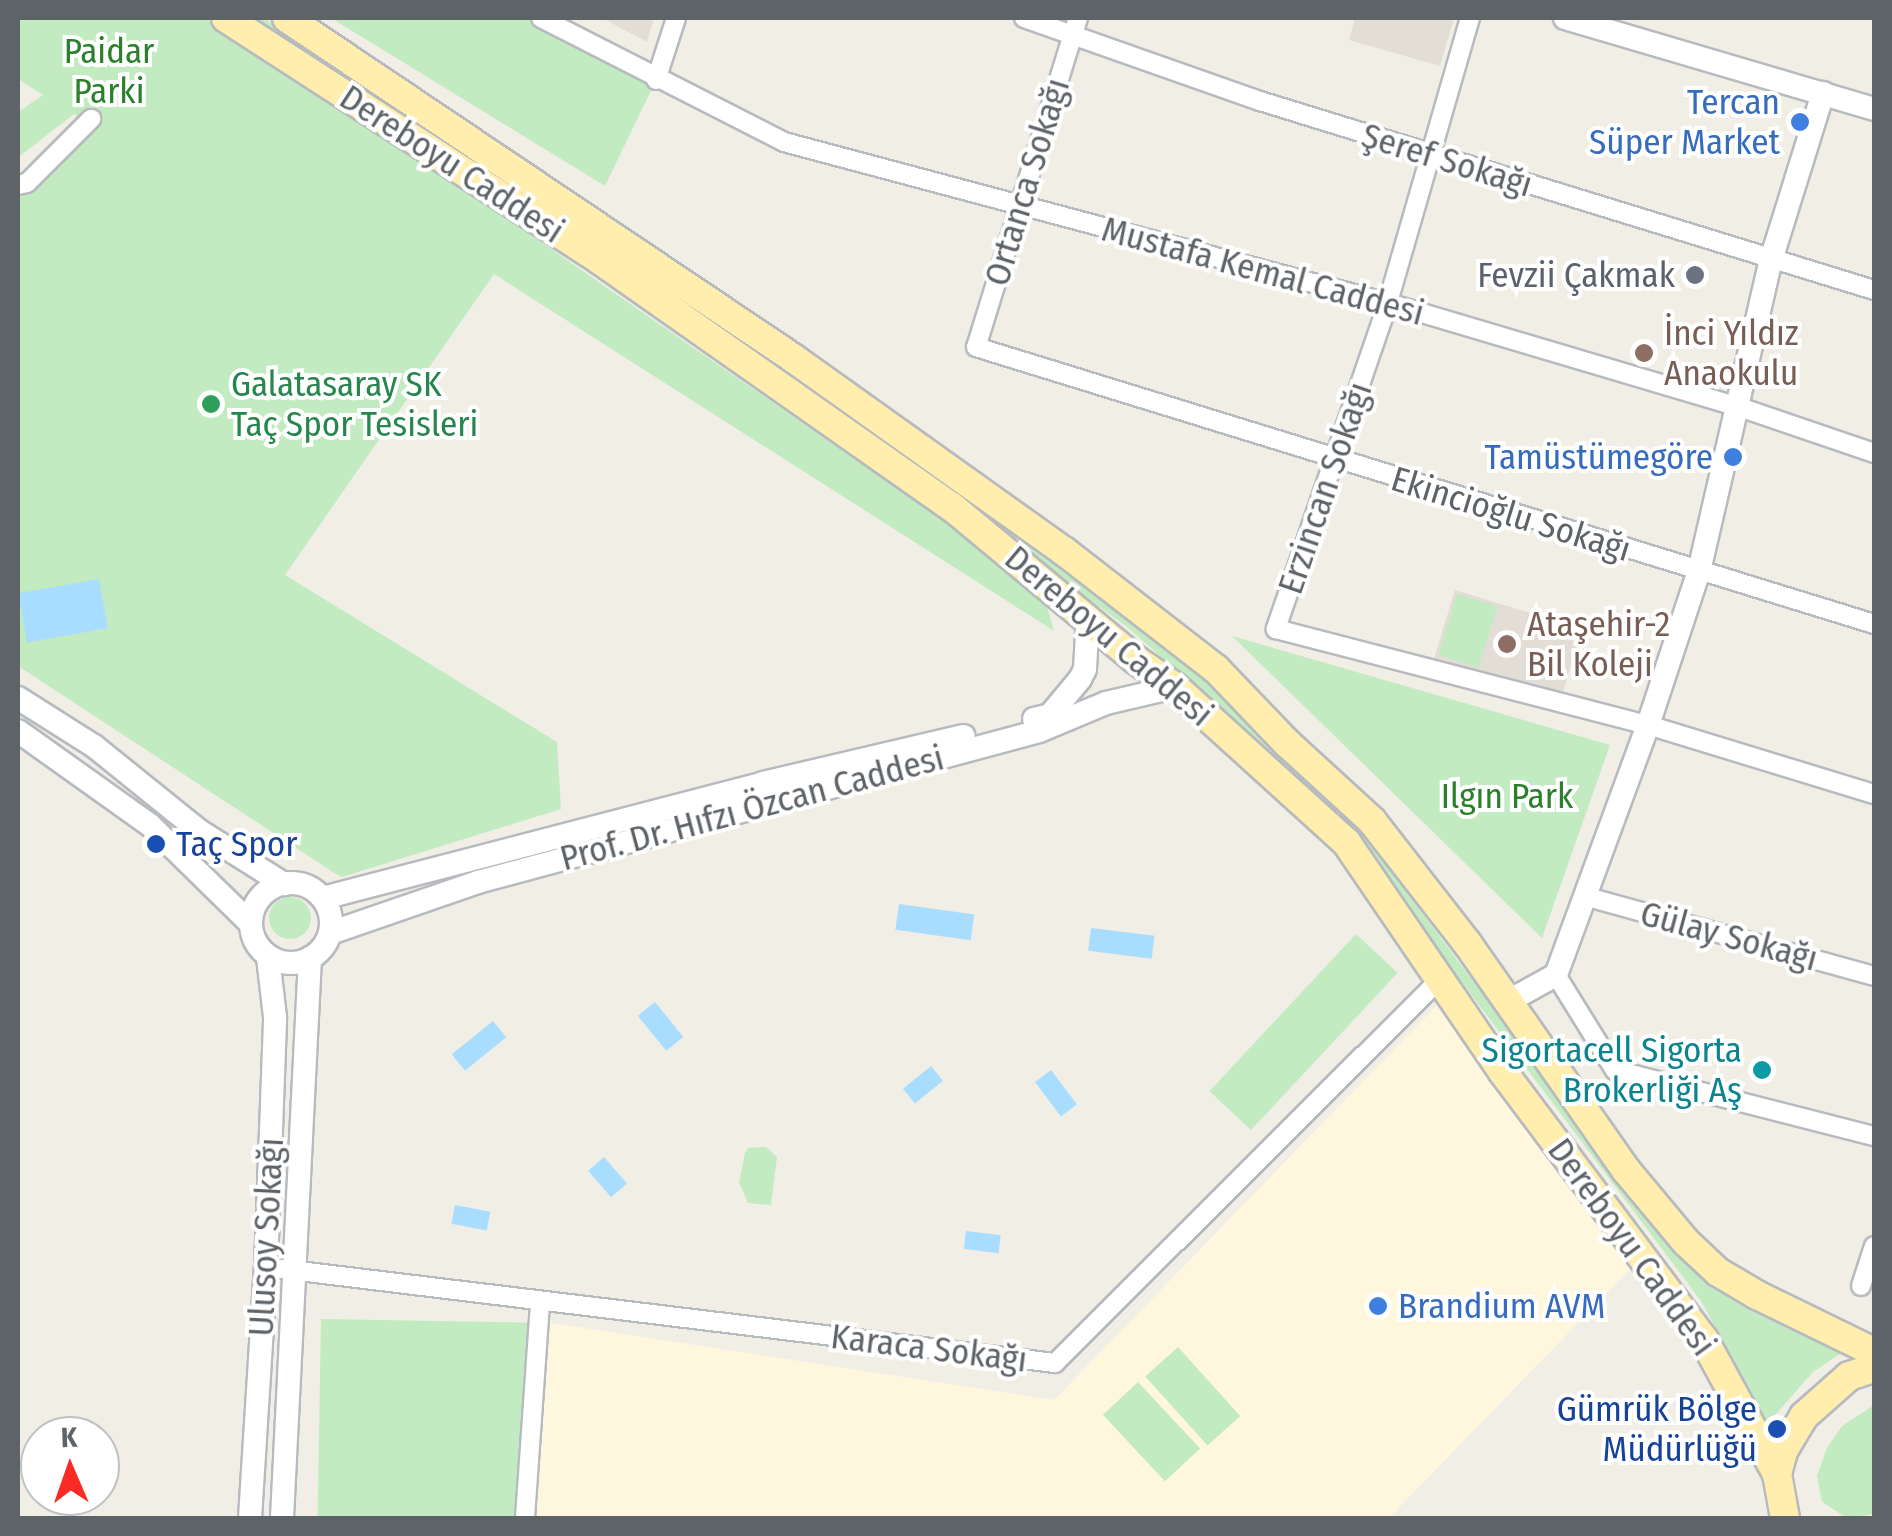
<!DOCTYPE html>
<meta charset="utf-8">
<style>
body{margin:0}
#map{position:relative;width:1892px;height:1536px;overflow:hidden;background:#f1eee6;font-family:"Fira Sans Condensed",sans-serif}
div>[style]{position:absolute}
.commercial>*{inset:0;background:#fff6de}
.education>*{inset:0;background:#e2ddd5;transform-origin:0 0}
.green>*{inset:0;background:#c3ebc1;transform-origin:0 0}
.round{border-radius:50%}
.water>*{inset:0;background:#a9ddff;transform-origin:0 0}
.roads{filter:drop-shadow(2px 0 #b7babe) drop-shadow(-2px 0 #b7babe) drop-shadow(0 2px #b7babe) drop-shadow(0 -2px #b7babe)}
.minor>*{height:18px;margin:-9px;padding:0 9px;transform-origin:9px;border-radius:9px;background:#fff}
.tertiary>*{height:22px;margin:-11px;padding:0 11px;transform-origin:11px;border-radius:11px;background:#fff}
.tertiary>.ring{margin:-11px;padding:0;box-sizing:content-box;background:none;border:22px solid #fff;border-radius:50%}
.primary>*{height:28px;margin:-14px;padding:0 14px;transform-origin:14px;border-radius:14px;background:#ffeeae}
.dots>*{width:28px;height:28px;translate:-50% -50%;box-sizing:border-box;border:5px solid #fff;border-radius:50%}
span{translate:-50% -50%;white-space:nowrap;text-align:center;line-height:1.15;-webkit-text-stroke:8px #fff;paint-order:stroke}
.park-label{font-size:35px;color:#2b812b}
.shop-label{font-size:35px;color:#366cbe}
.right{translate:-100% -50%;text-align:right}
.left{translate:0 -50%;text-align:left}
.street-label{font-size:35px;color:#5e6368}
.worship-label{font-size:35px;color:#5b616d}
.education-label{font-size:35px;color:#785e54}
.leisure-label{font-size:35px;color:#27864d}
.transit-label{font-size:35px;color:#164399}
.culture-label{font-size:35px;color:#0d838f}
.frame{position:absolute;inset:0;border:20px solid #5e6368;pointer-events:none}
.north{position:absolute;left:20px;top:1416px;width:100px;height:100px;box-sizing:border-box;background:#fff;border:2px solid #bfc1c3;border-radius:50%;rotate:358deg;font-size:28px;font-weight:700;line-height:40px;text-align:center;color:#5e6368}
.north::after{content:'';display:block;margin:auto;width:35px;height:45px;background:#fa2b24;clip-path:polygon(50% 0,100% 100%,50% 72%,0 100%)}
</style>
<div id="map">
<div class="commercial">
<div style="clip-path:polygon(1441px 1001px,1636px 1263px,1389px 1518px,523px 1518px,539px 1321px,1054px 1400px)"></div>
</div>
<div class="education">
<div style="clip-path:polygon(602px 18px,654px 18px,647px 42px)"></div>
<div style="clip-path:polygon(1355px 18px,1454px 18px,1440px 66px,1349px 40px)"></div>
<div style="left:1455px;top:590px;width:133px;height:74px;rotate:17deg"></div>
</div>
<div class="green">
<div style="clip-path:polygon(18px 18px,205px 18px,525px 231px,1042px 589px,1054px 631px,494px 274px,285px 575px,557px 742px,561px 809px,342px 877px,333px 872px,18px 666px,18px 194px,28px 191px,91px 125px,74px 114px,20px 156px,18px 112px,43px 95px,18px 79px)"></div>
<div style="clip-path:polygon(245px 18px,264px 18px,797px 374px,1057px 561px,1215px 683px,1352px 820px,1631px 1191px,1715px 1281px,1849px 1348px,1813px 1372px,1768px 1423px,1701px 1301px,1347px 829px,1233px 720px,1127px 627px,745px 349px)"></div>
<div style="clip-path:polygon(331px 18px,532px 18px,656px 80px,605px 186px)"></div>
<div style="left:1457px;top:594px;width:42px;height:64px;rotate:17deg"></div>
<div style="clip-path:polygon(1232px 636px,1610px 745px,1542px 938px)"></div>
<div class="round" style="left:269px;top:897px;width:42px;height:42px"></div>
<div style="left:1356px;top:934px;width:57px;height:215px;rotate:43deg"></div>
<div style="clip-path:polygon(766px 1147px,777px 1157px,771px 1205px,748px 1203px,739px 1182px,745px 1153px,748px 1148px)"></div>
<div style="left:321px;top:1319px;width:218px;height:199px;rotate:1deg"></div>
<div style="left:1178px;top:1347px;width:93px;height:44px;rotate:48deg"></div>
<div style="left:1138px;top:1382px;width:91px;height:48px;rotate:47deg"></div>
<div style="clip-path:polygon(1874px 1405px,1874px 1514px,1847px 1518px,1822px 1502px,1817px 1476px,1827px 1448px,1842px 1426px)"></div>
</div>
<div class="water">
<div style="left:99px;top:579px;width:50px;height:82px;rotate:80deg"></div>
<div style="left:899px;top:904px;width:76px;height:26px;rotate:8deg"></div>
<div style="left:1091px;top:928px;width:64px;height:23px;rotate:7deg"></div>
<div style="left:655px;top:1002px;width:45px;height:22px;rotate:51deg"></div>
<div style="left:493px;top:1021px;width:21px;height:53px;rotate:51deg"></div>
<div style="left:931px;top:1066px;width:19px;height:36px;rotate:51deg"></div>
<div style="left:1051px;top:1070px;width:43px;height:20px;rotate:53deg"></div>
<div style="left:604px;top:1157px;width:35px;height:21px;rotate:49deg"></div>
<div style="left:455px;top:1205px;width:36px;height:19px;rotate:11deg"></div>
<div style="left:966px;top:1231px;width:35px;height:18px;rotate:7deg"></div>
</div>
<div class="roads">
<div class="minor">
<div style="left:541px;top:18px;width:273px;rotate:27deg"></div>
<div style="left:784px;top:142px;width:625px;rotate:14.93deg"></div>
<div style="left:1388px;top:303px;width:366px;rotate:16.5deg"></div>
<div style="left:1739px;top:407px;width:143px;rotate:18.8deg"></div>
<div style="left:1024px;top:18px;width:250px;rotate:19.4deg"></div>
<div style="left:1260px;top:101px;width:642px;rotate:17.11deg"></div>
<div style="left:1078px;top:18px;width:344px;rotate:107.2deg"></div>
<div style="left:976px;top:347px;width:940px;rotate:17.14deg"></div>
<div style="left:1470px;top:18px;width:297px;rotate:106.1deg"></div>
<div style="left:1388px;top:303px;width:345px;rotate:109deg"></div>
<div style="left:1276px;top:629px;width:384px;rotate:14.5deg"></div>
<div style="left:1648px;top:725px;width:236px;rotate:17deg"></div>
<div style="left:656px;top:80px;width:65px;rotate:-72.1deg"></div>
<div style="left:18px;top:185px;width:9px;rotate:-13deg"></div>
<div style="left:27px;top:183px;width:91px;rotate:-45deg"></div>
<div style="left:1584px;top:896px;width:301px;rotate:15.4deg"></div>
<div style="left:1556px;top:975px;width:112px;rotate:58.2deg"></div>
<div style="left:1615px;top:1070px;width:267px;rotate:14.3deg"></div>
<div style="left:266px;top:1267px;width:795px;rotate:6.94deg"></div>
<div style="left:1055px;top:1363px;width:541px;rotate:-44.93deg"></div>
<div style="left:1861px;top:1286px;width:42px;rotate:-72deg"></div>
<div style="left:525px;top:1518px;width:217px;rotate:-86deg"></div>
</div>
<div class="tertiary">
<div style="left:1565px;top:18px;width:322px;rotate:16.4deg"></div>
<div style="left:18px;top:698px;width:90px;rotate:32.3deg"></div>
<div style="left:94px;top:746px;width:134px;rotate:38.9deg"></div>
<div style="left:198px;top:830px;width:102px;rotate:32.1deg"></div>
<div style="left:1034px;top:719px;width:16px;rotate:-14deg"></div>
<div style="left:1050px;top:715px;width:47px;rotate:-50.2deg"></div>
<div style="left:1080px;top:679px;width:11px;rotate:-63deg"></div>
<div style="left:1085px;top:669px;width:53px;rotate:-86.8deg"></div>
<div style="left:18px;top:731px;width:162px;rotate:35.5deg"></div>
<div style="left:150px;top:825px;width:141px;rotate:44.4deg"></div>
<div class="ring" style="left:251px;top:883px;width:58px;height:58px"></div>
<div style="left:323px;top:898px;width:455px;rotate:-14.6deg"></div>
<div style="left:763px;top:783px;width:206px;rotate:-13.2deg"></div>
<div style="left:330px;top:933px;width:157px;rotate:-19deg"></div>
<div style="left:478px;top:882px;width:581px;rotate:-15.06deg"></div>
<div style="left:1039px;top:731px;width:73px;rotate:-22.7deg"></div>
<div style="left:1106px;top:703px;width:71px;rotate:-13.1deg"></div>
<div style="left:1507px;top:1002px;width:56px;rotate:-28.9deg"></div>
<div style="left:1556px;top:975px;width:266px;rotate:-69.8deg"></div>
<div style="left:1648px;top:725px;width:162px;rotate:-71.7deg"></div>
<div style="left:1699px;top:571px;width:319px;rotate:-77deg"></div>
<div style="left:1771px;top:260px;width:175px;rotate:-72.7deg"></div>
<div style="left:250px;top:1518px;width:252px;rotate:-86.4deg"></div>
<div style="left:266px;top:1267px;width:250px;rotate:-87.9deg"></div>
<div style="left:275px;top:1017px;width:60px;rotate:-96.7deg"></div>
<div style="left:282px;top:1518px;width:561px;rotate:-87.14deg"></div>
</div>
<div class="primary">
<div style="left:226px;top:18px;width:445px;rotate:32.9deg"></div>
<div style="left:600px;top:260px;width:430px;rotate:35.1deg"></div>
<div style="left:952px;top:507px;width:239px;rotate:39.7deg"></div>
<div style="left:1136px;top:660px;width:47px;rotate:34.7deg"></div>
<div style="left:1175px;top:687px;width:231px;rotate:42.2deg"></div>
<div style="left:1346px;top:842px;width:278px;rotate:55.7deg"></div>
<div style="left:1503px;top:1072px;width:335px;rotate:53.1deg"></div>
<div style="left:1704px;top:1340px;width:153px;rotate:61.4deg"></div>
<div style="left:287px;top:18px;width:610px;rotate:33.9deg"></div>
<div style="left:793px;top:358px;width:334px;rotate:35.5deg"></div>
<div style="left:1065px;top:552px;width:191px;rotate:37.8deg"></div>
<div style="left:1216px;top:669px;width:103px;rotate:46.2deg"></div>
<div style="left:1287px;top:743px;width:115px;rotate:42.5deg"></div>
<div style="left:1372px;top:821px;width:155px;rotate:52.1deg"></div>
<div style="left:1467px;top:943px;width:277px;rotate:55deg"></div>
<div style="left:1626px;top:1170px;width:94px;rotate:50.2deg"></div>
<div style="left:1686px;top:1242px;width:44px;rotate:43.2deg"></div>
<div style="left:1718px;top:1272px;width:45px;rotate:30.5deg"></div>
<div style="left:1757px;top:1295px;width:130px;rotate:26deg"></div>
<div style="left:1785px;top:1518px;width:45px;rotate:-100.3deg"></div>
<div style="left:1777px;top:1474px;width:24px;rotate:-75deg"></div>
<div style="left:1783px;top:1451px;width:41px;rotate:-59deg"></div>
<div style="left:1804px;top:1416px;width:60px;rotate:-41.6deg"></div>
<div style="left:1849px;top:1376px;width:26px;rotate:-18deg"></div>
</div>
</div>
<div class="dots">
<div style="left:1800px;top:122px;background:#3f7fe0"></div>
<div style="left:1695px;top:275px;background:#6b7280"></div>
<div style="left:1644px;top:353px;background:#8d6e63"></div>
<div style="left:211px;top:404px;background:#2e9e5b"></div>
<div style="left:1733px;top:457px;background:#3f7fe0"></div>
<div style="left:1507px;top:644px;background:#8d6e63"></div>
<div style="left:156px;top:844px;background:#1a4fb4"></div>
<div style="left:1762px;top:1070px;background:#0f9aa8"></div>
<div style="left:1378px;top:1306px;background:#3f7fe0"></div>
<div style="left:1777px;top:1429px;background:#1a4fb4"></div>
</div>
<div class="park-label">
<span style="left:109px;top:71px">Paidar<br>Parki</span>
<span style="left:1507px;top:796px">Ilgın Park</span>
</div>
<div class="shop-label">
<span class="right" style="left:1780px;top:122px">Tercan<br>Süper Market</span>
<span class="right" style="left:1713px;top:457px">Tamüstümegöre</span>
<span class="left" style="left:1398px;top:1306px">Brandium AVM</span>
</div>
<div class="street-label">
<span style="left:1447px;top:160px;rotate:17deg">Şeref Sokağı</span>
<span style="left:452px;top:164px;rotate:33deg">Dereboyu Caddesi</span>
<span style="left:1027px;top:182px;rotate:-73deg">Ortanca Sokağı</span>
<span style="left:1263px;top:271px;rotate:15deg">Mustafa Kemal Caddesi</span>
<span style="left:1325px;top:488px;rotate:-71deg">Erzincan Sokağı</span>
<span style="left:1511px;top:514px;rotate:17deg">Ekincioğlu Sokağı</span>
<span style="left:1109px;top:636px;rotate:40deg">Dereboyu Caddesi</span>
<span style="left:752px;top:808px;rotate:-15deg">Prof. Dr. Hıfzı Özcan Caddesi</span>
<span style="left:1729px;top:936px;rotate:15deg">Gülay Sokağı</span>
<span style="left:266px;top:1237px;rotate:-87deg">Ulusoy Sokağı</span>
<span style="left:1632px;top:1247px;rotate:54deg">Dereboyu Caddesi</span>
<span style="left:929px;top:1348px;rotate:7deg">Karaca Sokağı</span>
</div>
<div class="worship-label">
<span class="right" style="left:1675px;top:275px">Fevzii Çakmak</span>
</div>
<div class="education-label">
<span class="left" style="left:1664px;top:353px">İnci Yıldız<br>Anaokulu</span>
<span class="left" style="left:1527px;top:644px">Ataşehir-2<br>Bil Koleji</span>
</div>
<div class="leisure-label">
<span class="left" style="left:231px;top:404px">Galatasaray SK<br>Taç Spor Tesisleri</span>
</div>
<div class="transit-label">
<span class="left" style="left:176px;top:844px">Taç Spor</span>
<span class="right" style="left:1757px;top:1429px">Gümrük Bölge<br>Müdürlüğü</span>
</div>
<div class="culture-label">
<span class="right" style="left:1742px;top:1070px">Sigortacell Sigorta<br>Brokerliği Aş</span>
</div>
<div class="frame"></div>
<div class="north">K</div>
</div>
